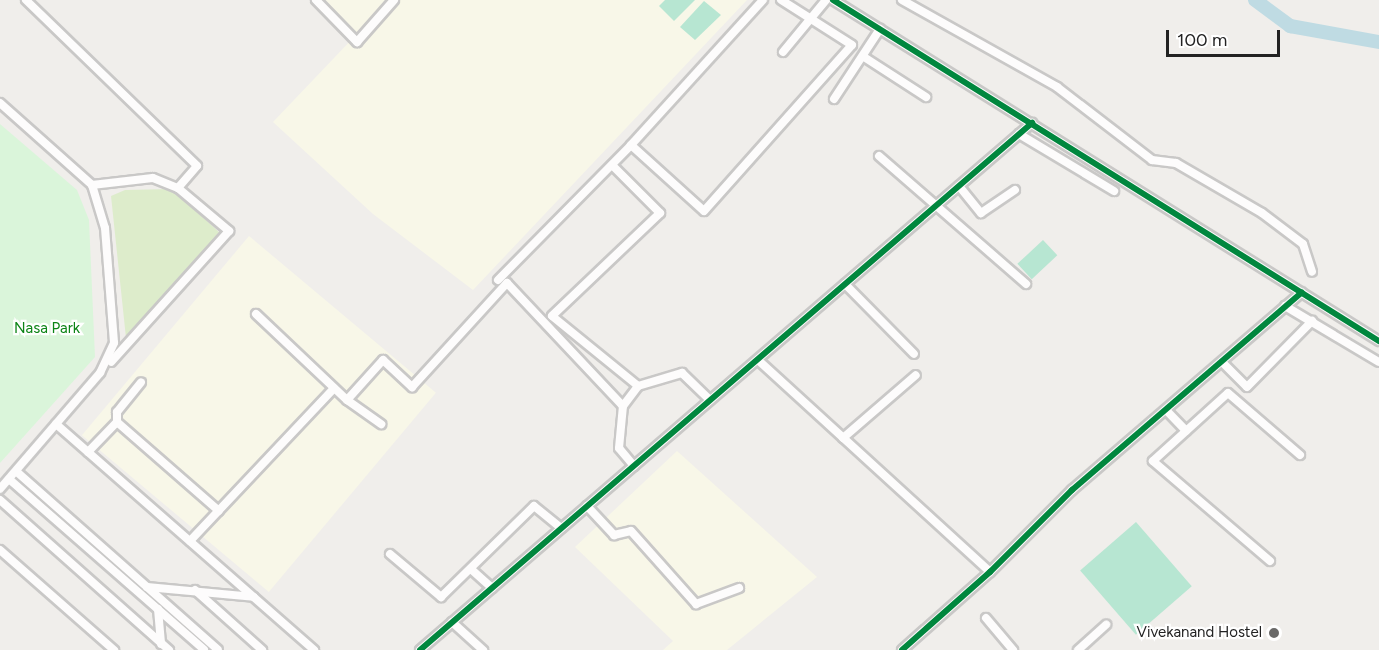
<!DOCTYPE html>
<style>
body{margin:0}
#map{position:relative;width:1379px;height:650px;overflow:hidden;background:#f0eeeb;font-family:Figtree,sans-serif}
div>[style]{position:absolute}
.education>*{inset:0;background:#f8f7e8;transform-origin:0 0}
.grass>*{inset:0;background:#ddeccb}
.park>*{inset:0;background:#daf5da}
.pitch>*{inset:0;background:#b7e6d2;transform-origin:0 0}
.river>*{height:14px;margin:-7px;padding:0 7px;transform-origin:7px;border-radius:7px;background:#bfdbe3}
.roads{filter:drop-shadow(2px 0 #c9c8c7) drop-shadow(-2px 0 #c9c8c7) drop-shadow(0 2px #c9c8c7) drop-shadow(0 -2px #c9c8c7)}
.minor>*{height:8px;margin:-4px;padding:0 4px;transform-origin:4px;border-radius:4px;background:#fdfcfc}
.cycleway>*{height:6px;margin:-3px;padding:0 3px;transform-origin:3px;border-radius:3px;background:#00873e}
.dots>*{width:16px;height:16px;translate:-50% -50%;box-sizing:border-box;border:3px solid #fff;border-radius:50%}
span{translate:-50% -50%;white-space:nowrap;text-align:center;line-height:1.15;-webkit-text-stroke:4.5px #fff;paint-order:stroke}
.park-label{font-size:15px;color:#0c8416}
.poi-label{font-size:15px;color:#222}
.right{translate:-100% -50%;text-align:right}
.scale{position:absolute;left:1166px;top:30px;width:114px;height:27px;box-sizing:border-box;border:3px solid #222;border-top:0;padding-left:8px;font-size:18px;line-height:21px;white-space:nowrap;color:#222;-webkit-text-stroke:4px #fff;paint-order:stroke}
</style>
<div id="map">
<div class="education">
<div style="clip-path:polygon(317px 0,747px 0,473px 290px,373px 214px,273px 122px,355px 36px)"></div>
<div style="left:249px;top:236px;width:244px;height:260px;rotate:40deg"></div>
<div style="clip-path:polygon(677px 451px,817px 577px,727px 650px,663px 650px,673px 641px,575px 547px)"></div>
</div>
<div class="grass">
<div style="clip-path:polygon(172px 189px,220px 233px,126px 338px,111px 196px,125px 190px)"></div>
</div>
<div class="park">
<div style="clip-path:polygon(0 124px,77px 190px,89px 220px,95px 357px,0 463px)"></div>
</div>
<div class="pitch">
<div style="clip-path:polygon(665px 0,695px 0,674px 21px,659px 6px)"></div>
<div style="clip-path:polygon(704px 1px,721px 15px,695px 40px,680px 27px)"></div>
<div style="left:1043px;top:240px;width:21px;height:35px;rotate:47deg"></div>
<div style="left:1136px;top:522px;width:85px;height:74px;rotate:49deg"></div>
</div>
<div class="river">
<div style="left:1255px;top:0;width:44px;rotate:36.6deg"></div>
<div style="left:1290px;top:26px;width:90px;rotate:10.2deg"></div>
</div>
<div class="roads">
<div class="minor">
<div style="left:26px;top:0;width:238px;rotate:44.1deg"></div>
<div style="left:197px;top:166px;width:29px;rotate:131deg"></div>
<div style="left:316px;top:0;width:59px;rotate:45.7deg"></div>
<div style="left:357px;top:42px;width:56px;rotate:-48.6deg"></div>
<div style="left:833px;top:0;width:644px;rotate:31.99deg"></div>
<div style="left:902px;top:0;width:178px;rotate:29.3deg"></div>
<div style="left:1057px;top:87px;width:120px;rotate:37.5deg"></div>
<div style="left:1152px;top:160px;width:24px;rotate:7deg"></div>
<div style="left:1176px;top:163px;width:99px;rotate:30.2deg"></div>
<div style="left:1262px;top:213px;width:51px;rotate:37.1deg"></div>
<div style="left:1303px;top:244px;width:29px;rotate:72deg"></div>
<div style="left:783px;top:52px;width:67px;rotate:-50.4deg"></div>
<div style="left:864px;top:57px;width:74px;rotate:32.8deg"></div>
<div style="left:834px;top:99px;width:84px;rotate:-56.7deg"></div>
<div style="left:0;top:103px;width:123px;rotate:41.7deg"></div>
<div style="left:92px;top:185px;width:45px;rotate:73.2deg"></div>
<div style="left:105px;top:228px;width:115px;rotate:85.5deg"></div>
<div style="left:114px;top:343px;width:33px;rotate:115deg"></div>
<div style="left:100px;top:373px;width:153px;rotate:130.8deg"></div>
<div style="left:1019px;top:134px;width:111px;rotate:31deg"></div>
<div style="left:631px;top:145px;width:98px;rotate:42.1deg"></div>
<div style="left:704px;top:211px;width:222px;rotate:-48.3deg"></div>
<div style="left:852px;top:45px;width:84px;rotate:-147.6deg"></div>
<div style="left:879px;top:156px;width:195px;rotate:41deg"></div>
<div style="left:612px;top:165px;width:68px;rotate:45deg"></div>
<div style="left:660px;top:213px;width:149px;rotate:136.4deg"></div>
<div style="left:552px;top:316px;width:111px;rotate:39.1deg"></div>
<div style="left:92px;top:185px;width:61px;rotate:-6.5deg"></div>
<div style="left:153px;top:178px;width:27px;rotate:22deg"></div>
<div style="left:178px;top:188px;width:67px;rotate:40.1deg"></div>
<div style="left:229px;top:231px;width:176px;rotate:132deg"></div>
<div style="left:959px;top:186px;width:35px;rotate:51deg"></div>
<div style="left:981px;top:213px;width:41px;rotate:-34.1deg"></div>
<div style="left:498px;top:280px;width:190px;rotate:-45.4deg"></div>
<div style="left:631px;top:145px;width:196px;rotate:-47.7deg"></div>
<div style="left:845px;top:284px;width:98px;rotate:45.4deg"></div>
<div style="left:1285px;top:306px;width:109px;rotate:30.8deg"></div>
<div style="left:256px;top:314px;width:125px;rotate:43.4deg"></div>
<div style="left:347px;top:400px;width:54px;rotate:-48deg"></div>
<div style="left:383px;top:360px;width:40px;rotate:43deg"></div>
<div style="left:412px;top:387px;width:141px;rotate:-47.6deg"></div>
<div style="left:507px;top:283px;width:169px;rotate:46.7deg"></div>
<div style="left:758px;top:360px;width:314px;rotate:42.4deg"></div>
<div style="left:1222px;top:362px;width:35px;rotate:45deg"></div>
<div style="left:1247px;top:387px;width:93px;rotate:-45.4deg"></div>
<div style="left:347px;top:400px;width:42px;rotate:35.2deg"></div>
<div style="left:1166px;top:410px;width:29px;rotate:46deg"></div>
<div style="left:117px;top:422px;width:135px;rotate:41.1deg"></div>
<div style="left:56px;top:424px;width:343px;rotate:41.2deg"></div>
<div style="left:843px;top:438px;width:96px;rotate:-40.8deg"></div>
<div style="left:88px;top:452px;width:42px;rotate:-46deg"></div>
<div style="left:117px;top:422px;width:10px;rotate:-90deg"></div>
<div style="left:117px;top:412px;width:38px;rotate:-51deg"></div>
<div style="left:634px;top:466px;width:23px;rotate:-130deg"></div>
<div style="left:619px;top:448px;width:42px;rotate:-84.6deg"></div>
<div style="left:623px;top:406px;width:25px;rotate:-53deg"></div>
<div style="left:638px;top:386px;width:46px;rotate:-16.5deg"></div>
<div style="left:682px;top:373px;width:39px;rotate:44deg"></div>
<div style="left:17px;top:472px;width:268px;rotate:41.5deg"></div>
<div style="left:9px;top:479px;width:259px;rotate:41.2deg"></div>
<div style="left:0;top:500px;width:226px;rotate:41.6deg"></div>
<div style="left:587px;top:506px;width:40px;rotate:47deg"></div>
<div style="left:614px;top:535px;width:17px;rotate:-13deg"></div>
<div style="left:631px;top:531px;width:98px;rotate:48.3deg"></div>
<div style="left:696px;top:604px;width:46px;rotate:-20.4deg"></div>
<div style="left:190px;top:541px;width:210px;rotate:-46.7deg"></div>
<div style="left:0;top:550px;width:152px;rotate:41.3deg"></div>
<div style="left:390px;top:554px;width:67px;rotate:40.1deg"></div>
<div style="left:441px;top:597px;width:130px;rotate:-44.4deg"></div>
<div style="left:534px;top:506px;width:35px;rotate:39deg"></div>
<div style="left:1270px;top:561px;width:154px;rotate:-139.5deg"></div>
<div style="left:1153px;top:461px;width:101px;rotate:-42.2deg"></div>
<div style="left:1228px;top:393px;width:95px;rotate:40.7deg"></div>
<div style="left:472px;top:570px;width:27px;rotate:42deg"></div>
<div style="left:147px;top:587px;width:107px;rotate:5.3deg"></div>
<div style="left:195px;top:590px;width:90px;rotate:41.8deg"></div>
<div style="left:158px;top:609px;width:35px;rotate:85deg"></div>
<div style="left:986px;top:618px;width:42px;rotate:49.8deg"></div>
<div style="left:452px;top:622px;width:42px;rotate:42.1deg"></div>
<div style="left:420px;top:650px;width:808px;rotate:-40.73deg"></div>
<div style="left:902px;top:650px;width:118px;rotate:-41.6deg"></div>
<div style="left:990px;top:572px;width:116px;rotate:-45deg"></div>
<div style="left:1072px;top:490px;width:303px;rotate:-40.7deg"></div>
<div style="left:1078px;top:650px;width:38px;rotate:-42deg"></div>
</div>
</div>
<div class="cycleway">
<div style="left:833px;top:0;width:644px;rotate:31.99deg"></div>
<div style="left:420px;top:650px;width:808px;rotate:-40.73deg"></div>
<div style="left:902px;top:650px;width:118px;rotate:-41.6deg"></div>
<div style="left:990px;top:572px;width:116px;rotate:-45deg"></div>
<div style="left:1072px;top:490px;width:303px;rotate:-40.7deg"></div>
</div>
<div class="dots">
<div style="left:1274px;top:633px;background:#6a6968"></div>
</div>
<div class="park-label">
<span style="left:47px;top:329px">Nasa Park</span>
</div>
<div class="poi-label">
<span class="right" style="left:1262px;top:633px">Vivekanand Hostel</span>
</div>
<div class="scale">100 m</div>
</div>
